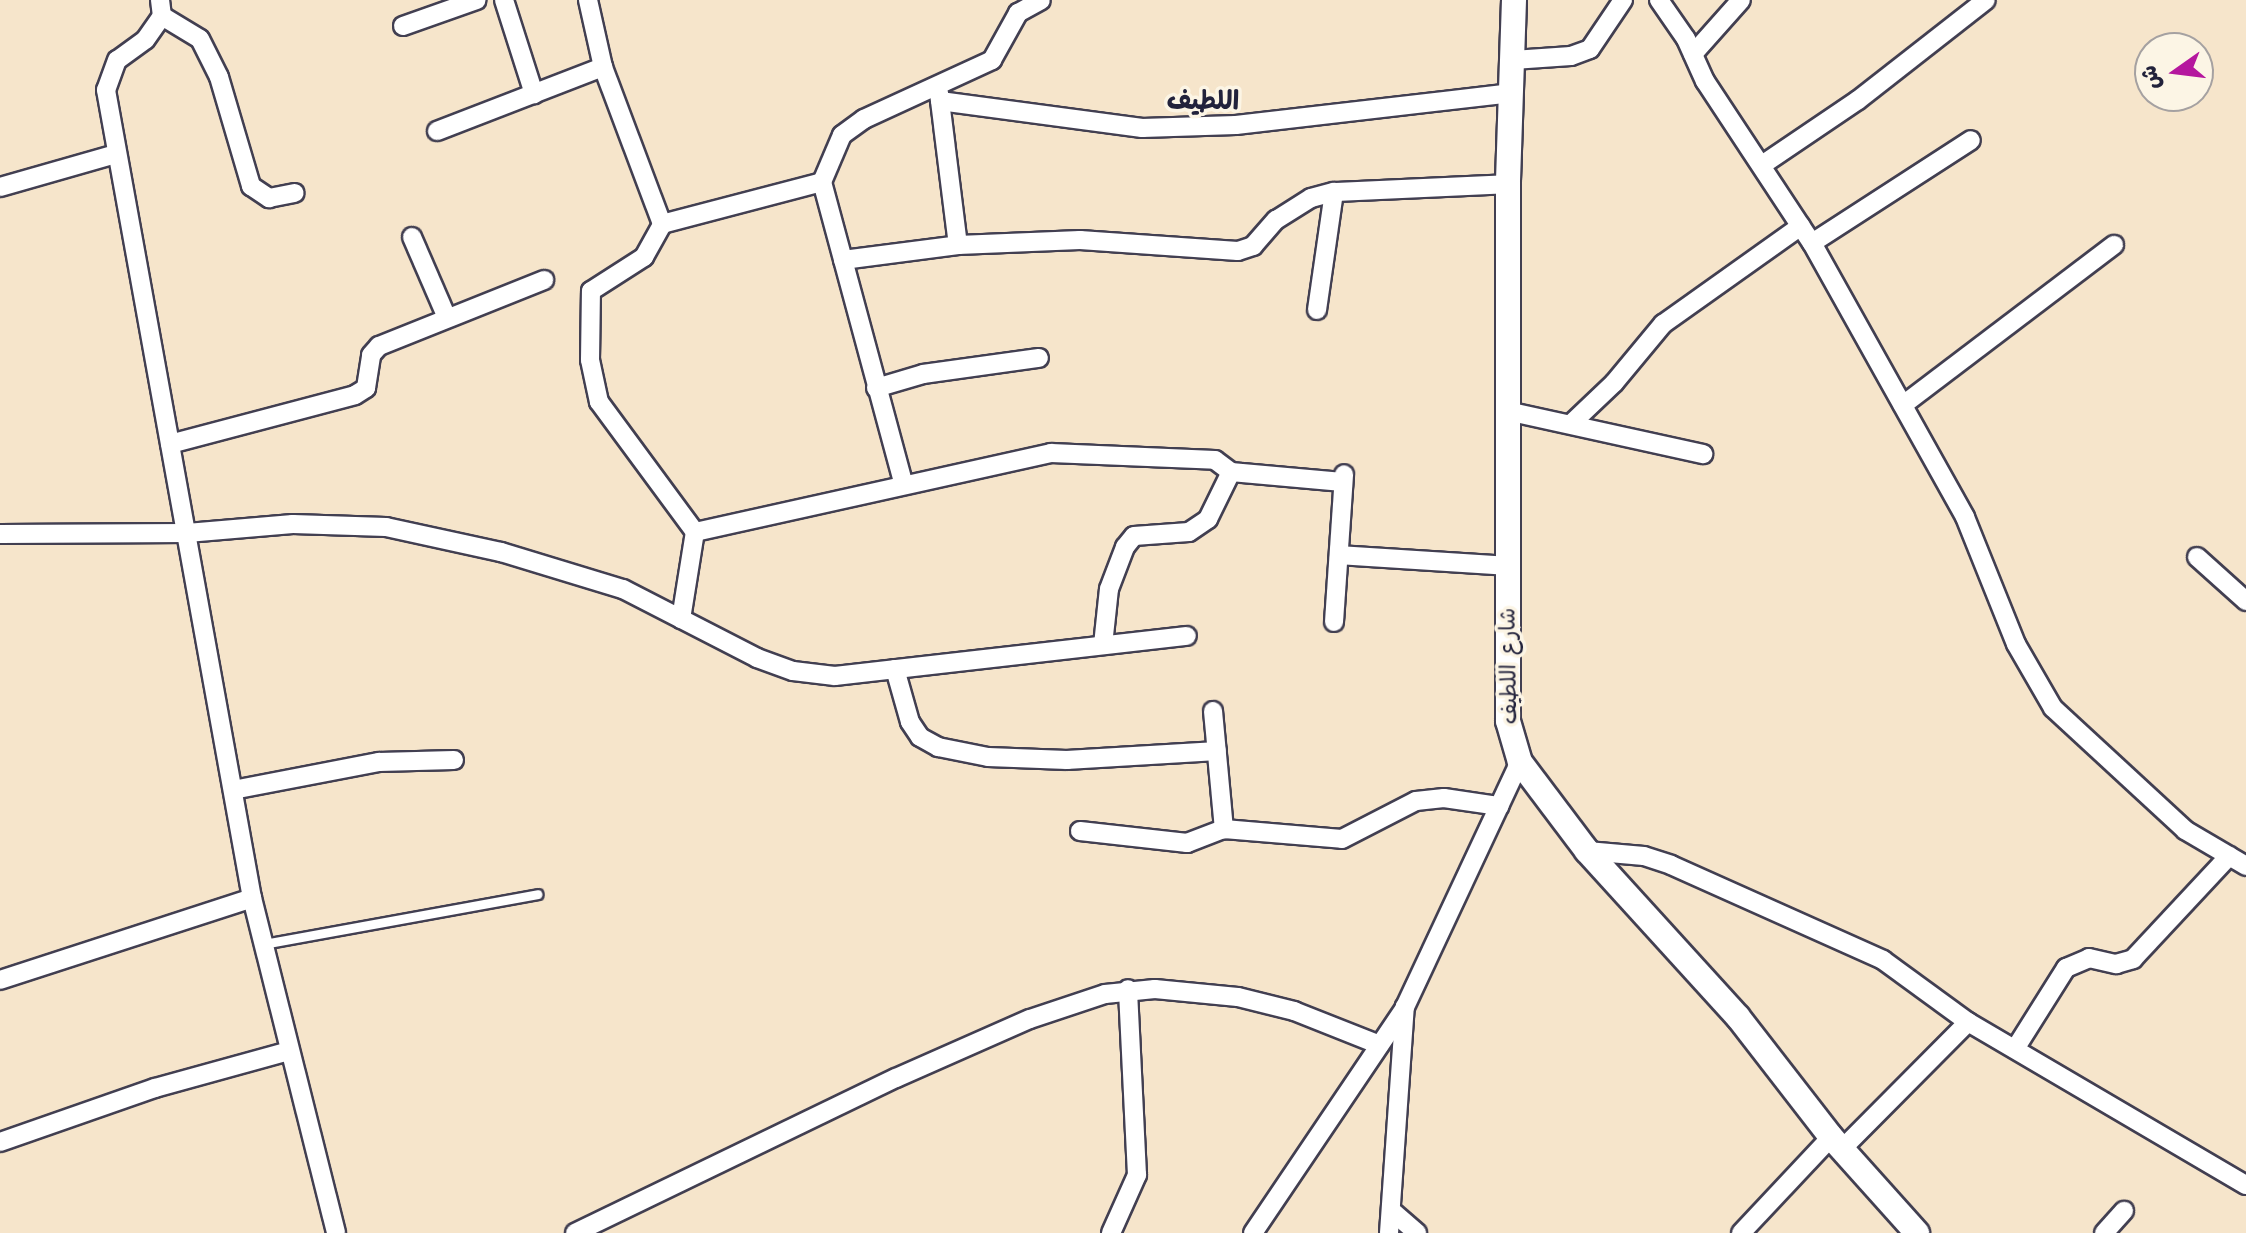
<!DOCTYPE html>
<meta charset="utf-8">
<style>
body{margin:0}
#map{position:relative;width:2246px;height:1233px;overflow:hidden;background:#f6e5cb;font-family:Kalam,"Playpen Sans Arabic",sans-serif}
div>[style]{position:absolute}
.roads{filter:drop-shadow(2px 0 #423f51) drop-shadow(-2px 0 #423f51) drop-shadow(0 2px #423f51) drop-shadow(0 -2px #423f51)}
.service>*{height:9px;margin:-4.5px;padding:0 4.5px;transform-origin:4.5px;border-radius:4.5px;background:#fff}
.minor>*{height:18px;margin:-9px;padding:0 9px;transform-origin:9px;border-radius:9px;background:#fff}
.tertiary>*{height:24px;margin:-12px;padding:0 12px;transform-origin:12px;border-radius:12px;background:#fff}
span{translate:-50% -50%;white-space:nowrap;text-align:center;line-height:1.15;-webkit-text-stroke:7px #fcf5e5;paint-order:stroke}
.street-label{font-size:22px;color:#22223b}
.quarter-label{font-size:26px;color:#22223b;font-weight:700}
.north{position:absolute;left:2134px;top:32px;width:80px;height:80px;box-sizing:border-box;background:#fcf5e5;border:2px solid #a5a1a1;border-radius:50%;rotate:256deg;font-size:22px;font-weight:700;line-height:32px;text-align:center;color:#22223b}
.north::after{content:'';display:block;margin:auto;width:28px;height:36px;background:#b5179e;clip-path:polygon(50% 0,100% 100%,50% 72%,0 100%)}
</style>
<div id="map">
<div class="roads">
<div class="service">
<div style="left:263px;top:944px;width:279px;rotate:-10.3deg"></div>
</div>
<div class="minor">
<div style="left:160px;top:0;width:16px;rotate:83deg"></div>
<div style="left:162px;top:16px;width:29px;rotate:125deg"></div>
<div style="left:145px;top:40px;width:34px;rotate:144deg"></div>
<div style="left:117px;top:60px;width:32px;rotate:110deg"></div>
<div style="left:106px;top:90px;width:821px;rotate:79.76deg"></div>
<div style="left:252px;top:898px;width:345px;rotate:75.9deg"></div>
<div style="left:504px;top:0;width:99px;rotate:72.3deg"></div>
<div style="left:588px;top:0;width:69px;rotate:77.4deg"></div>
<div style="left:603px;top:67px;width:168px;rotate:69.4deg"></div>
<div style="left:1659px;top:0;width:47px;rotate:55.3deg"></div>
<div style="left:1686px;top:39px;width:46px;rotate:65.7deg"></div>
<div style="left:1705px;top:81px;width:194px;rotate:56.6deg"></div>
<div style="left:1812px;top:243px;width:314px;rotate:60.8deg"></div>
<div style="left:1965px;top:517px;width:137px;rotate:68.1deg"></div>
<div style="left:2016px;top:644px;width:74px;rotate:60deg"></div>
<div style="left:2053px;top:708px;width:180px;rotate:42.7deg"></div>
<div style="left:2185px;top:830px;width:71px;rotate:30.5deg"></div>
<div style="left:162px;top:16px;width:44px;rotate:31.2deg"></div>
<div style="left:200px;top:39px;width:42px;rotate:63.4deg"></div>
<div style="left:219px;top:77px;width:114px;rotate:73.6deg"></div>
<div style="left:251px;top:186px;width:22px;rotate:34deg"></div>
<div style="left:269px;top:198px;width:26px;rotate:-11deg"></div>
<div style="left:403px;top:26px;width:78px;rotate:-19.4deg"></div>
<div style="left:1693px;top:54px;width:72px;rotate:-48.4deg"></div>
<div style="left:1513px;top:60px;width:58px;rotate:-3.9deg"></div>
<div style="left:1571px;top:56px;width:20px;rotate:-20deg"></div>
<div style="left:1590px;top:49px;width:59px;rotate:-56deg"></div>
<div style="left:939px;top:93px;width:153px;rotate:82.9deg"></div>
<div style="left:940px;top:101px;width:204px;rotate:7.6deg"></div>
<div style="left:1142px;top:128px;width:94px;rotate:-1.8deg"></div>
<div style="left:1236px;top:125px;width:278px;rotate:-6.6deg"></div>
<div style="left:437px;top:131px;width:178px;rotate:-21.1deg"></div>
<div style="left:1762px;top:165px;width:116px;rotate:-34.1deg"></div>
<div style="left:1858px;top:100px;width:162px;rotate:-38deg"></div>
<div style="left:0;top:187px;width:121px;rotate:-15.9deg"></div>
<div style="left:412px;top:237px;width:88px;rotate:66.6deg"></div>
<div style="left:1812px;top:243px;width:189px;rotate:-32.9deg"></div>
<div style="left:843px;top:260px;width:116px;rotate:-7.4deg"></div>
<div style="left:958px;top:245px;width:122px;rotate:-2.3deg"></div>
<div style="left:1080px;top:240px;width:158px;rotate:4deg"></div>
<div style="left:1238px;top:251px;width:16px;rotate:-18deg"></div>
<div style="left:1253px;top:246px;width:35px;rotate:-49deg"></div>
<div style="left:1276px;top:220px;width:41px;rotate:-32.2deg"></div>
<div style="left:1311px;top:198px;width:24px;rotate:-15deg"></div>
<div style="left:1334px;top:192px;width:174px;rotate:-2.6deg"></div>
<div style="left:1317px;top:310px;width:119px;rotate:-81.8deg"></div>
<div style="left:876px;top:388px;width:49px;rotate:-16.6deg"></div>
<div style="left:923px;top:374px;width:117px;rotate:-7.9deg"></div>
<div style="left:1903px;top:405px;width:265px;rotate:-37.2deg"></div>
<div style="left:1507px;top:411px;width:201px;rotate:12.4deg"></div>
<div style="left:1573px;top:422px;width:57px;rotate:-43.6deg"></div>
<div style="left:1614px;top:383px;width:77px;rotate:-50.3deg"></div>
<div style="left:1663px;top:324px;width:169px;rotate:-35.4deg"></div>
<div style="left:170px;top:444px;width:191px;rotate:-14.8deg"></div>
<div style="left:355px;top:395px;width:13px;rotate:-32deg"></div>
<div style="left:366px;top:388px;width:33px;rotate:-81deg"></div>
<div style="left:371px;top:355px;width:12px;rotate:-48deg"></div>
<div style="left:379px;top:346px;width:178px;rotate:-21.8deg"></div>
<div style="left:903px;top:482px;width:311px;rotate:-105.1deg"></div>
<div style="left:822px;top:182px;width:51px;rotate:-66.9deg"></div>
<div style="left:842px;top:135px;width:27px;rotate:-36deg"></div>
<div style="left:864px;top:119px;width:141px;rotate:-24.7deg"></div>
<div style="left:992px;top:60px;width:54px;rotate:-61deg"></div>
<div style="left:1018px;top:13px;width:26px;rotate:-29deg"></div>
<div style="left:695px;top:532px;width:365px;rotate:-12.5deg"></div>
<div style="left:1051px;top:453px;width:164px;rotate:2.4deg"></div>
<div style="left:1215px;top:460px;width:20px;rotate:37deg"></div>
<div style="left:1231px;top:472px;width:112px;rotate:5.1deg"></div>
<div style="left:0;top:534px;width:187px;rotate:-0.3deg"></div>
<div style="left:187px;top:533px;width:106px;rotate:-4.9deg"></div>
<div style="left:293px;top:524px;width:93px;rotate:1.8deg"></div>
<div style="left:386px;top:527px;width:118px;rotate:12.3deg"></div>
<div style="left:501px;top:552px;width:127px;rotate:16.9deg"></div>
<div style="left:623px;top:589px;width:151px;rotate:27.2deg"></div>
<div style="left:757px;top:658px;width:38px;rotate:20deg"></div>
<div style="left:793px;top:671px;width:42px;rotate:6.8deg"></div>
<div style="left:835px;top:676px;width:354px;rotate:-6.5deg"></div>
<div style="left:1339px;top:555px;width:170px;rotate:3.7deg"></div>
<div style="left:2197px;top:557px;width:66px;rotate:41.9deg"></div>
<div style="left:681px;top:619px;width:88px;rotate:-80.9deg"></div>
<div style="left:695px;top:532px;width:162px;rotate:-126.4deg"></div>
<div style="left:599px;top:402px;width:43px;rotate:-102.1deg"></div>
<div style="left:590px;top:360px;width:69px;rotate:-89.2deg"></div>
<div style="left:591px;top:291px;width:63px;rotate:-32.7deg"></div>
<div style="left:644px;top:257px;width:38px;rotate:-61deg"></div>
<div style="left:662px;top:224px;width:165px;rotate:-14.7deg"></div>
<div style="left:1334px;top:622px;width:148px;rotate:-86.1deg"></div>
<div style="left:1103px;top:645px;width:56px;rotate:-83.9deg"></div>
<div style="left:1109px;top:589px;width:45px;rotate:-69.1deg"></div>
<div style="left:1125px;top:547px;width:14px;rotate:-51deg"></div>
<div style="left:1134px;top:536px;width:55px;rotate:-4.2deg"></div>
<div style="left:1189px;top:532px;width:23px;rotate:-34deg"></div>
<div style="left:1208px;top:519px;width:52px;rotate:-63.9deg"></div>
<div style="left:895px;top:669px;width:55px;rotate:74.2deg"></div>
<div style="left:910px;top:722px;width:18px;rotate:56deg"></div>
<div style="left:920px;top:737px;width:21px;rotate:29deg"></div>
<div style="left:938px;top:747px;width:51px;rotate:11.3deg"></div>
<div style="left:988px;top:757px;width:79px;rotate:2.2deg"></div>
<div style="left:1067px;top:760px;width:150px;rotate:-3.4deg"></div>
<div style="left:1213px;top:711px;width:119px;rotate:84.7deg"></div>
<div style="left:233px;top:790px;width:149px;rotate:-10.9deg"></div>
<div style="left:379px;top:762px;width:75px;rotate:-1.5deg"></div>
<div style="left:1080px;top:831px;width:108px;rotate:6.4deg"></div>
<div style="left:1187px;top:843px;width:40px;rotate:-21deg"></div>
<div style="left:1224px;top:829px;width:118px;rotate:4.8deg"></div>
<div style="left:1342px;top:839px;width:83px;rotate:-27.2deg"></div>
<div style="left:1416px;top:801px;width:28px;rotate:-6deg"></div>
<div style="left:1444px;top:798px;width:56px;rotate:8.3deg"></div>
<div style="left:1587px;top:851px;width:57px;rotate:5deg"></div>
<div style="left:1644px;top:856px;width:28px;rotate:18deg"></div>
<div style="left:1671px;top:865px;width:232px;rotate:24.1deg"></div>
<div style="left:1883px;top:960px;width:105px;rotate:36.1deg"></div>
<div style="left:1968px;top:1022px;width:322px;rotate:30.4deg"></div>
<div style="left:0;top:980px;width:265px;rotate:-18deg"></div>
<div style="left:2015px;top:1049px;width:96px;rotate:-57.8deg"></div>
<div style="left:2066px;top:968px;width:25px;rotate:-23deg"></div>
<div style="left:2089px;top:958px;width:28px;rotate:13deg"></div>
<div style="left:2116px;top:964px;width:18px;rotate:-16deg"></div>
<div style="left:2133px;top:959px;width:141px;rotate:-47deg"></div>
<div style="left:0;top:1142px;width:164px;rotate:-19.2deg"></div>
<div style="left:155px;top:1088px;width:139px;rotate:-15.4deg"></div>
<div style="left:1842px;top:1149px;width:179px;rotate:-45.2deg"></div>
<div style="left:1393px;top:1212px;width:32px;rotate:41deg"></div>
<div style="left:575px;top:1233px;width:356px;rotate:-25.8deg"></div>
<div style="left:896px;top:1078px;width:146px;rotate:-23.8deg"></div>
<div style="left:1030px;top:1019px;width:79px;rotate:-18.4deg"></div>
<div style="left:1105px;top:994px;width:50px;rotate:-5.7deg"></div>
<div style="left:1155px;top:989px;width:83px;rotate:5.5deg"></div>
<div style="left:1238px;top:997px;width:58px;rotate:14deg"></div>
<div style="left:1294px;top:1011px;width:92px;rotate:21.6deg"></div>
<div style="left:1111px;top:1233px;width:64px;rotate:-65.9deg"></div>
<div style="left:1137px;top:1175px;width:186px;rotate:-92.8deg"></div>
<div style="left:1253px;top:1233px;width:270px;rotate:-56deg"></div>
<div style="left:1389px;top:1233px;width:227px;rotate:-86deg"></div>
<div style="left:1405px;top:1007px;width:271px;rotate:-64.9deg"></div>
<div style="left:1741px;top:1233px;width:132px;rotate:-46.8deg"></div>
<div style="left:2104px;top:1233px;width:30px;rotate:-48deg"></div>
</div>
<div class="tertiary">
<div style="left:1514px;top:0;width:184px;rotate:91.9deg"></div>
<div style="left:1508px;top:184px;width:537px;rotate:90deg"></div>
<div style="left:1508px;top:721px;width:43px;rotate:73.7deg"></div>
<div style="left:1520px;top:762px;width:111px;rotate:53deg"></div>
<div style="left:1587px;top:851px;width:224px;rotate:47.7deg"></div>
<div style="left:1738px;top:1017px;width:152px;rotate:52.2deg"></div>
<div style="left:1831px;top:1137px;width:129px;rotate:48.1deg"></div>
</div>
</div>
<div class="street-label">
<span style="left:1510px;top:666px;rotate:-91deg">شارع اللطيف</span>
</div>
<div class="quarter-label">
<span style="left:1203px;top:103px">اللطيف</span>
</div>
<div class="north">ش</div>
</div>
